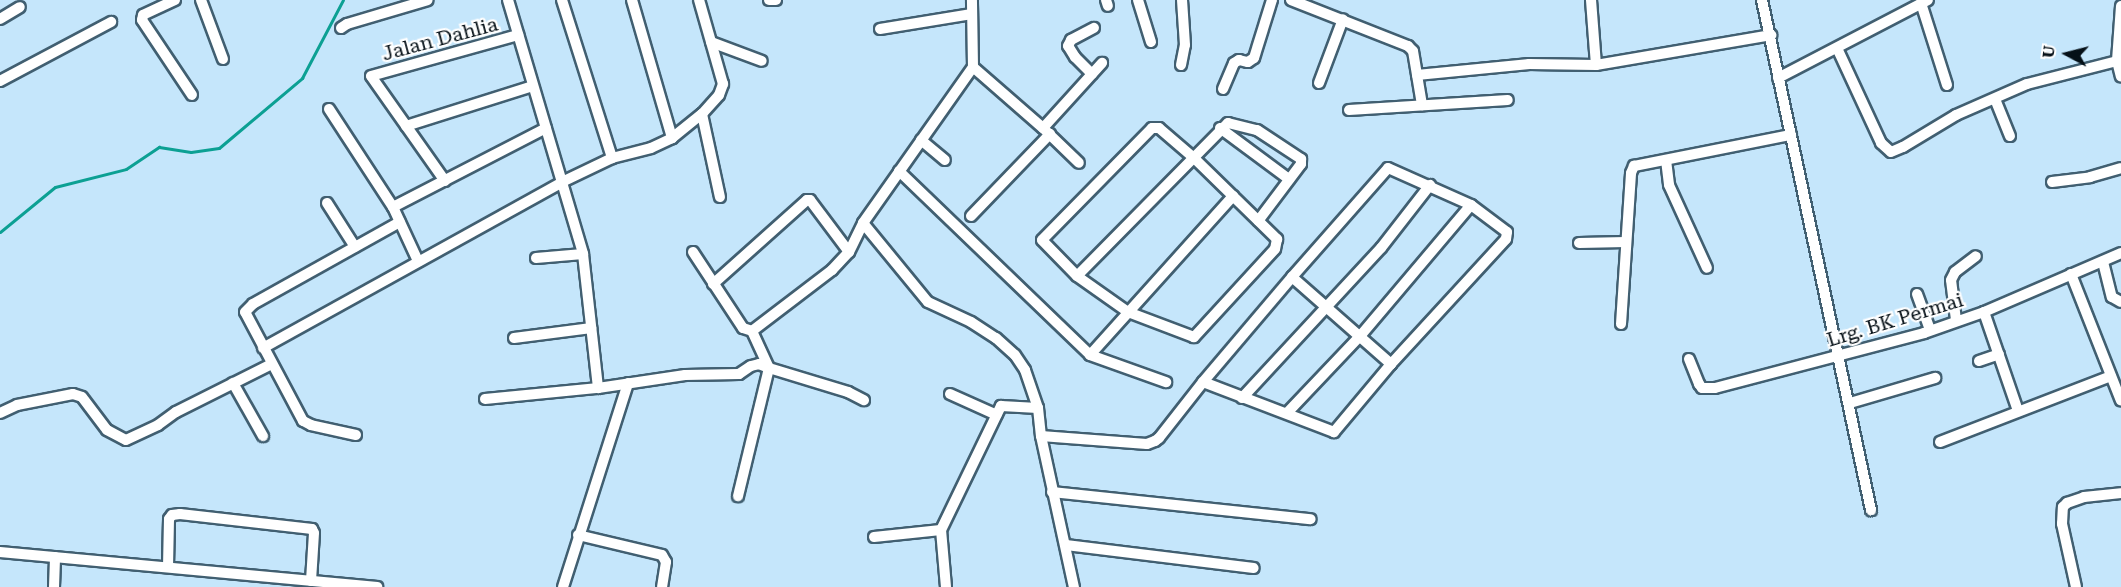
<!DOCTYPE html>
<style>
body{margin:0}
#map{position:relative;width:2121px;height:587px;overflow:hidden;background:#c5e6fb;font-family:"Roboto Serif",serif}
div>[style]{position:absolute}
.stream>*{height:3px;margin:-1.5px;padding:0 1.5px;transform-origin:1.5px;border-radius:1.5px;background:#0ca093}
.roads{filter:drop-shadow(2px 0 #415f71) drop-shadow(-2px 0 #415f71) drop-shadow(0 2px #415f71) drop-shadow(0 -2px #415f71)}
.street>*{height:10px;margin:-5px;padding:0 5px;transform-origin:5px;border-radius:5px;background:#fff}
span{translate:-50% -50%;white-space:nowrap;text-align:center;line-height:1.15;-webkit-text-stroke:4.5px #fff;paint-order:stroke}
.street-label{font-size:20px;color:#051017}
.north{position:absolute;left:2037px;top:24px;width:60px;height:60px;-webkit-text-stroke:4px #fff;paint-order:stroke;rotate:277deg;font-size:16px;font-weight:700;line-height:24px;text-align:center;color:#051017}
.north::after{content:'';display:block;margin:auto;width:21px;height:27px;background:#051017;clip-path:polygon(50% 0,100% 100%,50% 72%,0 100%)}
</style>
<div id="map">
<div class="stream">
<div style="left:0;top:232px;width:71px;rotate:-39.3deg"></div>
<div style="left:55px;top:187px;width:73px;rotate:-14.2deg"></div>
<div style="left:126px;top:169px;width:40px;rotate:-34deg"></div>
<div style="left:159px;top:147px;width:32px;rotate:9deg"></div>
<div style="left:191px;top:152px;width:28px;rotate:-8deg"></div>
<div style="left:219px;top:148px;width:109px;rotate:-40.1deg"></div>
<div style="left:302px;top:78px;width:88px;rotate:-62.3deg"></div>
</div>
<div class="roads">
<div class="street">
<div style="left:175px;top:0;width:35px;rotate:155deg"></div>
<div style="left:143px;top:15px;width:5px;rotate:101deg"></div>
<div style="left:142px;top:20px;width:90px;rotate:56.3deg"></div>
<div style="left:201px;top:0;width:63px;rotate:69.6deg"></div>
<div style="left:508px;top:0;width:265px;rotate:73.5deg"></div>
<div style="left:583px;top:254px;width:135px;rotate:83.6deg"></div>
<div style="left:598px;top:388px;width:88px;rotate:-8.5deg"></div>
<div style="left:685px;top:375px;width:54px;rotate:-1.1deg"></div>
<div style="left:739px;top:374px;width:14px;rotate:-34deg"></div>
<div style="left:751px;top:366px;width:8px;rotate:-14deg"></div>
<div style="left:759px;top:364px;width:11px;rotate:22deg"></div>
<div style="left:769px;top:368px;width:132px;rotate:103.6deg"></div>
<div style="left:562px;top:0;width:166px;rotate:72.4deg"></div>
<div style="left:632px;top:0;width:144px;rotate:73.8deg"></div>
<div style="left:769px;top:0;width:7px"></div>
<div style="left:1106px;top:0;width:6px;rotate:72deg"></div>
<div style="left:1138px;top:0;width:44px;rotate:72.8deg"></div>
<div style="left:1291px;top:0;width:126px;rotate:21.5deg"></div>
<div style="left:1408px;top:46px;width:7px;rotate:45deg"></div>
<div style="left:1413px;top:51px;width:55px;rotate:80.5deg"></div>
<div style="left:1591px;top:0;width:65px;rotate:85.6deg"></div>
<div style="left:1762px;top:0;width:522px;rotate:77.94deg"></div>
<div style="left:1921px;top:3px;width:86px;rotate:72.4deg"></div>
<div style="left:2121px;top:6px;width:55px;rotate:94.2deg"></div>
<div style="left:2117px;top:61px;width:16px;rotate:76deg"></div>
<div style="left:0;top:19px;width:23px;rotate:-31deg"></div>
<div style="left:341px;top:28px;width:7px;rotate:-34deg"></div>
<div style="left:347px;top:24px;width:84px;rotate:-16.5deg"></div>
<div style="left:880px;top:29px;width:93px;rotate:-9.3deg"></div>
<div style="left:711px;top:42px;width:54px;rotate:20.4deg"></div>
<div style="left:1837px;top:48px;width:105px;rotate:65.1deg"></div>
<div style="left:1881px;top:143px;width:13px;rotate:42deg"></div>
<div style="left:1891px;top:152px;width:13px;rotate:-23deg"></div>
<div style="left:1903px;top:147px;width:62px;rotate:-31.1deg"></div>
<div style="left:1956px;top:115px;width:77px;rotate:-23.6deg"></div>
<div style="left:2027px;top:84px;width:93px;rotate:-14.3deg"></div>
<div style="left:1181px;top:65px;width:20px;rotate:-79deg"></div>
<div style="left:1185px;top:45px;width:45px;rotate:-93.8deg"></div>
<div style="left:973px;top:67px;width:93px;rotate:41.1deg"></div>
<div style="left:1043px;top:128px;width:88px;rotate:-47.8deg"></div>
<div style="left:1092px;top:74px;width:24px;rotate:-135deg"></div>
<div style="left:1075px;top:57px;width:13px;rotate:-122deg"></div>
<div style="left:1068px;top:46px;width:7px;rotate:-63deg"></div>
<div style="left:1071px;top:40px;width:26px;rotate:-28deg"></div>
<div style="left:1417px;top:75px;width:113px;rotate:-5.6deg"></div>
<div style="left:1529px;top:64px;width:67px;rotate:0.9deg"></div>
<div style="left:1596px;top:65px;width:178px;rotate:-9.7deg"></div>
<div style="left:1778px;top:78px;width:169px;rotate:-27.5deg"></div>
<div style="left:0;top:81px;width:126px;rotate:-28deg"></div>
<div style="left:1319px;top:83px;width:68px;rotate:-69.4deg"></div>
<div style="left:1223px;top:89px;width:28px;rotate:-67deg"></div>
<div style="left:1234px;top:63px;width:6px;rotate:-31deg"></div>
<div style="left:1239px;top:60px;width:9px;rotate:13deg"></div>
<div style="left:1248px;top:62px;width:7px;rotate:-34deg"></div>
<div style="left:1254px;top:58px;width:61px;rotate:-72.8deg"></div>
<div style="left:1995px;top:99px;width:40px;rotate:68deg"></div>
<div style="left:329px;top:109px;width:117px;rotate:56.9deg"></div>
<div style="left:393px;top:207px;width:60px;rotate:65.2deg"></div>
<div style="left:1349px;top:110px;width:159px;rotate:-3.6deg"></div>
<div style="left:702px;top:114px;width:85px;rotate:77.8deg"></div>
<div style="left:406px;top:126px;width:133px;rotate:-17.5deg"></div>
<div style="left:1152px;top:128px;width:7px"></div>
<div style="left:1159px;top:128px;width:48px;rotate:40.7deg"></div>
<div style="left:1195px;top:159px;width:115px;rotate:44.3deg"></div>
<div style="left:1277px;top:239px;width:10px;rotate:101deg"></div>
<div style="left:1275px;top:249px;width:120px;rotate:132.6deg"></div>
<div style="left:1194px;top:337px;width:71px;rotate:-159.3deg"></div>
<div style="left:1128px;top:312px;width:62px;rotate:-144.8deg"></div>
<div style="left:1077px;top:276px;width:50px;rotate:-134.2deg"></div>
<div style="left:1042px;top:240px;width:157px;rotate:-45.5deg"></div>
<div style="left:1220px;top:128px;width:86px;rotate:36.5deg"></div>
<div style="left:1045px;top:130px;width:47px;rotate:44.1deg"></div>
<div style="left:921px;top:140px;width:31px;rotate:40deg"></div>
<div style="left:1666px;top:160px;width:25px;rotate:83deg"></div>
<div style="left:1669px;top:185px;width:91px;rotate:65.4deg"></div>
<div style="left:899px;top:171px;width:265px;rotate:43.9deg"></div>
<div style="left:1090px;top:355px;width:81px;rotate:19.6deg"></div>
<div style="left:445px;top:181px;width:128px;rotate:-125.2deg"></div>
<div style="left:371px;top:76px;width:153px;rotate:-15.6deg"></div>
<div style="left:2052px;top:182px;width:38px;rotate:-7deg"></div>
<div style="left:2090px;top:177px;width:32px;rotate:-16deg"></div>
<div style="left:327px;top:203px;width:52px;rotate:57.5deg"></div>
<div style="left:393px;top:207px;width:172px;rotate:-27.3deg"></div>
<div style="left:971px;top:216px;width:114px;rotate:-46.1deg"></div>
<div style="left:863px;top:223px;width:102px;rotate:50.6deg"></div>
<div style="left:928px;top:302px;width:47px;rotate:24.9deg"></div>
<div style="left:971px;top:322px;width:30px;rotate:33deg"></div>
<div style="left:996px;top:338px;width:25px;rotate:42deg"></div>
<div style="left:1015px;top:355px;width:18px;rotate:56deg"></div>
<div style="left:1025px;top:370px;width:40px;rotate:71.1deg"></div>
<div style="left:1038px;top:408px;width:28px;rotate:84deg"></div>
<div style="left:1041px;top:436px;width:155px;rotate:77.7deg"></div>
<div style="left:1579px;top:243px;width:47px;rotate:-1.2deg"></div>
<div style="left:693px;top:252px;width:91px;rotate:56.7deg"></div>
<div style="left:743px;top:328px;width:9px;rotate:18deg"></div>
<div style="left:752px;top:331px;width:41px;rotate:65.3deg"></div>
<div style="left:769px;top:368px;width:83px;rotate:16.9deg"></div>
<div style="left:848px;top:392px;width:18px;rotate:27deg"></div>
<div style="left:536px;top:258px;width:47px;rotate:-4.9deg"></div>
<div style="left:2103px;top:262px;width:36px;rotate:76deg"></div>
<div style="left:2112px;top:297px;width:10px;rotate:29deg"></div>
<div style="left:2071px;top:274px;width:136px;rotate:68.5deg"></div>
<div style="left:1077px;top:276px;width:215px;rotate:-45.4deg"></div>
<div style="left:1228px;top:123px;width:30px;rotate:14deg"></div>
<div style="left:1257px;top:130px;width:53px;rotate:33.4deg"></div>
<div style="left:1301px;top:159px;width:5px;rotate:90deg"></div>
<div style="left:1301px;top:164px;width:71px;rotate:127deg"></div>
<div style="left:1292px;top:277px;width:132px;rotate:41.3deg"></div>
<div style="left:713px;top:284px;width:126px;rotate:-41.8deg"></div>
<div style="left:807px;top:200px;width:3px"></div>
<div style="left:810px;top:200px;width:65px;rotate:53.1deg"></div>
<div style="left:1917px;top:294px;width:38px;rotate:70deg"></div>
<div style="left:1984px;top:312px;width:105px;rotate:71deg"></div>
<div style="left:1956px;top:320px;width:40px;rotate:-97.1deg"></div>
<div style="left:1951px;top:280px;width:9px;rotate:-63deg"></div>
<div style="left:1955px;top:272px;width:26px;rotate:-37deg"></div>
<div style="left:1621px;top:324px;width:151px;rotate:-86.2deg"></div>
<div style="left:1631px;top:173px;width:8px;rotate:-67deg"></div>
<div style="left:1634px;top:166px;width:160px;rotate:-11.2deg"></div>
<div style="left:752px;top:331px;width:101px;rotate:-37.3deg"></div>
<div style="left:832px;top:270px;width:25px;rotate:-47deg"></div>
<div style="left:849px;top:252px;width:32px;rotate:-64deg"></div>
<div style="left:863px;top:223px;width:191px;rotate:-54.8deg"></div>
<div style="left:973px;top:67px;width:67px;rotate:-90.9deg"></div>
<div style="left:514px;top:338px;width:78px;rotate:-7.4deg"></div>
<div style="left:263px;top:348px;width:342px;rotate:-29deg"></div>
<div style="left:562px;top:182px;width:55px;rotate:-25.6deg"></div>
<div style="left:612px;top:158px;width:40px;rotate:-14.4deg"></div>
<div style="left:651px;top:148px;width:23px;rotate:-25deg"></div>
<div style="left:672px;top:138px;width:38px;rotate:-39deg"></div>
<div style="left:702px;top:114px;width:25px;rotate:-48deg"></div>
<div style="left:719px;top:95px;width:12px;rotate:-70deg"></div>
<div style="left:723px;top:84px;width:87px;rotate:-105.9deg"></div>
<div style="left:1090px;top:355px;width:214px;rotate:-48deg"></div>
<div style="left:1689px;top:359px;width:27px;rotate:68deg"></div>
<div style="left:1699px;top:384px;width:5px;rotate:53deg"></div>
<div style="left:1702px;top:388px;width:13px"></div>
<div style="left:1715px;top:388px;width:216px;rotate:-14.7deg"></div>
<div style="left:1924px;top:333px;width:64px;rotate:-19.3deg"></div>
<div style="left:1984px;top:312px;width:149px;rotate:-23.3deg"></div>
<div style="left:1979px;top:361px;width:21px;rotate:-19deg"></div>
<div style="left:233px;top:383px;width:61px;rotate:60.5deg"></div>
<div style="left:950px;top:394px;width:51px;rotate:24.1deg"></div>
<div style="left:1242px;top:398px;width:205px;rotate:-47.2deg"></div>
<div style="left:1381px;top:248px;width:80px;rotate:-52.1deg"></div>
<div style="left:485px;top:399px;width:114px;rotate:-5.6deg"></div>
<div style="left:1850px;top:403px;width:89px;rotate:-16.4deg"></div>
<div style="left:0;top:413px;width:19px;rotate:-25deg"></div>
<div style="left:17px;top:405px;width:57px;rotate:-11.1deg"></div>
<div style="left:73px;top:394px;width:9px;rotate:18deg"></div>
<div style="left:82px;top:397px;width:41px;rotate:52.9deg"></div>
<div style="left:107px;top:430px;width:21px;rotate:28deg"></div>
<div style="left:126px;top:440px;width:35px;rotate:-25deg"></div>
<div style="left:158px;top:425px;width:22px;rotate:-36deg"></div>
<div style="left:176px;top:412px;width:107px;rotate:-26.6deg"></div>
<div style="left:1287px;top:413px;width:108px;rotate:-46.5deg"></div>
<div style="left:1361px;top:335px;width:170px;rotate:-49.8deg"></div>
<div style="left:356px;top:435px;width:46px;rotate:-167.5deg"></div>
<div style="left:311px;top:425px;width:9px;rotate:-153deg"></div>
<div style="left:303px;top:421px;width:123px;rotate:-118deg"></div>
<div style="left:245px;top:312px;width:11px;rotate:-45deg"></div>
<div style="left:253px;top:304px;width:168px;rotate:-29.2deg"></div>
<div style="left:1041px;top:436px;width:106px;rotate:4.3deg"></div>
<div style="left:1147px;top:444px;width:9px;rotate:-21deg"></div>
<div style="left:1155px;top:441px;width:5px;rotate:-37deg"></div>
<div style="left:1159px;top:438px;width:71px;rotate:-51.8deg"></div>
<div style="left:1203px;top:382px;width:138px;rotate:-49.7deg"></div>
<div style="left:1292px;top:277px;width:145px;rotate:-48.6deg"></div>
<div style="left:1388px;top:168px;width:91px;rotate:24deg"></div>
<div style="left:1471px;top:205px;width:45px;rotate:36.9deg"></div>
<div style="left:1507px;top:232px;width:7px;rotate:98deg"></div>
<div style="left:1506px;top:239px;width:170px;rotate:132.6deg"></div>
<div style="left:1391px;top:364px;width:89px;rotate:130deg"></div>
<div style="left:1334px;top:432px;width:140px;rotate:-159.1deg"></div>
<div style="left:1940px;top:442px;width:183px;rotate:-21.1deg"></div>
<div style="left:1052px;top:492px;width:260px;rotate:6deg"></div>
<div style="left:578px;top:535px;width:86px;rotate:13.4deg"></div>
<div style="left:662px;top:555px;width:8px;rotate:60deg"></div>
<div style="left:666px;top:562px;width:25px;rotate:99deg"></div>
<div style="left:874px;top:537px;width:67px;rotate:-6deg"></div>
<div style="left:1066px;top:545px;width:189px;rotate:7deg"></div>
<div style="left:0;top:552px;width:379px;rotate:5.3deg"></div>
<div style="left:168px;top:567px;width:48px;rotate:-88.8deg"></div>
<div style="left:169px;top:519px;width:5px;rotate:-53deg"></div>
<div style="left:172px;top:515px;width:8px;rotate:-7deg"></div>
<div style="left:180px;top:514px;width:133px;rotate:6.5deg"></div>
<div style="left:312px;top:529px;width:4px;rotate:63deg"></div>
<div style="left:314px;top:533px;width:48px;rotate:93.6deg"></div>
<div style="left:54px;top:587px;width:30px;rotate:-88deg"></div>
<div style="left:563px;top:587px;width:214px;rotate:-72.3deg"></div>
<div style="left:946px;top:587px;width:57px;rotate:-95deg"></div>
<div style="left:941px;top:530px;width:138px;rotate:-64.2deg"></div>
<div style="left:1001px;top:406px;width:37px;rotate:3deg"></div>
<div style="left:2076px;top:587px;width:65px;rotate:-102.5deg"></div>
<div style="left:2062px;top:524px;width:17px;rotate:-87deg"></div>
<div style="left:2063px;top:507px;width:6px;rotate:-45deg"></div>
<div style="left:2067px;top:503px;width:18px;rotate:-19deg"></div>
<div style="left:2084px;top:497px;width:37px;rotate:-6deg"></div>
</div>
</div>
<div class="street-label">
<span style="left:440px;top:39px;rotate:-15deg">Jalan Dahlia</span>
<span style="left:1895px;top:320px;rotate:-17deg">Lrg. BK Permai</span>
</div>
<div class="north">U</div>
</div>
